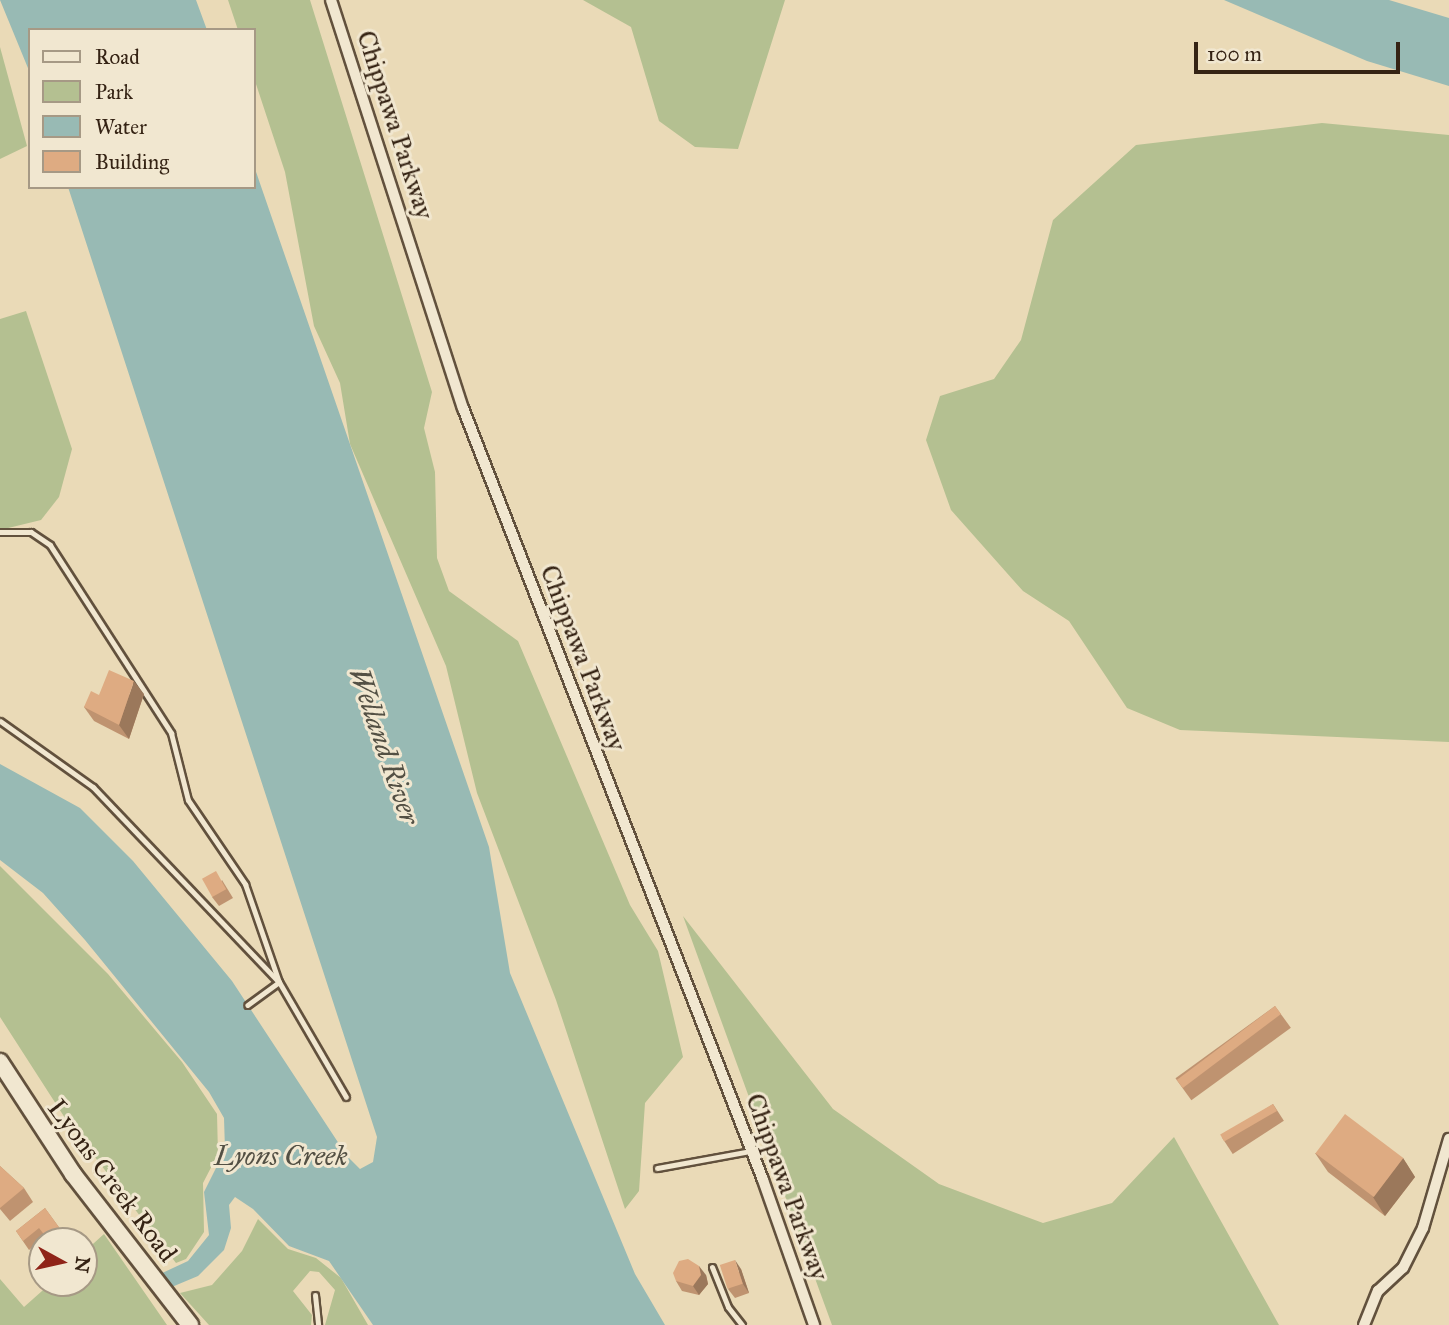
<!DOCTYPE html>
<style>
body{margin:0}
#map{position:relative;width:1449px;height:1325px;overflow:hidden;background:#eadab7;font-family:"IM FELL Great Primer",serif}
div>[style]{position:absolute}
.green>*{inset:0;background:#b4c091}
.water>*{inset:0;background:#98bab4}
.roads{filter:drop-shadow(2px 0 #62513d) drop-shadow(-2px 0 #62513d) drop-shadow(0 2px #62513d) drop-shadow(0 -2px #62513d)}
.lane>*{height:5px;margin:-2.5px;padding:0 2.5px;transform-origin:2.5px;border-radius:2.5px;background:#f1e7d0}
.street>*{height:10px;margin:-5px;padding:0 5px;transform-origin:5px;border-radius:5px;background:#f1e7d0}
.secondary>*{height:16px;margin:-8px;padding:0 8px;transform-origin:8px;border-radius:8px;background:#f1e7d0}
.wall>*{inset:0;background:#bf9370;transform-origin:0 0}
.shaded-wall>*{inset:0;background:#9b785b}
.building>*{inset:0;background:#deab82;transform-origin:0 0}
span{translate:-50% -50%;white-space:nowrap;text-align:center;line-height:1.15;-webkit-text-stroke:6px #f1e7d0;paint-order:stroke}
.street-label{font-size:26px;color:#352314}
.water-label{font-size:28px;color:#535044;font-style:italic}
.legend{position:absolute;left:28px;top:28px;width:228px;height:161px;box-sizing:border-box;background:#f1e7d0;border:2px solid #a69985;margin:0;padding:9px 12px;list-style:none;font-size:21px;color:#352314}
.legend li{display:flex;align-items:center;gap:14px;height:35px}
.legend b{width:35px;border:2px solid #a69985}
.north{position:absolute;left:28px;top:1227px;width:70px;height:70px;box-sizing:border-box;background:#f1e7d0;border:2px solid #a69985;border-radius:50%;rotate:98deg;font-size:19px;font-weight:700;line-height:28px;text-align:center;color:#352314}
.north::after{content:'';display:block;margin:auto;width:24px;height:32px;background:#8f2418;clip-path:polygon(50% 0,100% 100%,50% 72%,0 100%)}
.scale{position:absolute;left:1194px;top:42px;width:206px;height:32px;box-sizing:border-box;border:4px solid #352314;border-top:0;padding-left:9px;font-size:21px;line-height:24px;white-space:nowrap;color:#352314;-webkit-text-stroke:5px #f1e7d0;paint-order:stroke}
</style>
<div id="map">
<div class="green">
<div style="clip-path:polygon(228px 0,310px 0,432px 392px,424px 428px,435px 472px,437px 558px,449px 591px,518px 641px,630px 905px,658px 951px,683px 1057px,645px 1103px,639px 1191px,625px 1209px,556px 1000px,477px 793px,446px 666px,350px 444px,340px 383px,314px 326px,285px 172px,254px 78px,254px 30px,238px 30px)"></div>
<div style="clip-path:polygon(583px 0,785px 0,738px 149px,695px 147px,659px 121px,631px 27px)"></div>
<div style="clip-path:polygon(0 47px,27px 146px,0 159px)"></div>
<div style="clip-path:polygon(1322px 123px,1449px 135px,1449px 742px,1180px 730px,1127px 708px,1069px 621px,1023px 591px,951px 510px,926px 440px,940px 396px,994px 379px,1021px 340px,1053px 220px,1136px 145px)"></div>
<div style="clip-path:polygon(26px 311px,72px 449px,59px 497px,41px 520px,0 530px,0 319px)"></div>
<div style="clip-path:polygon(0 866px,108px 974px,182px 1062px,217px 1114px,218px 1154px,203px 1183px,204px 1232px,186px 1259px,176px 1263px,65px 1118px,0 1017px)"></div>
<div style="clip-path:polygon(683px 916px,833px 1109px,939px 1184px,1043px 1223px,1112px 1203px,1174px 1137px,1279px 1325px,832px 1325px)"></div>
<div style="clip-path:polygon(258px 1219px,288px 1249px,316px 1258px,341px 1278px,368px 1325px,325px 1325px,335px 1290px,319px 1272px,310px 1271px,293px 1291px,312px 1315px,311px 1325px,209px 1325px,180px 1293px,212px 1285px,242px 1251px)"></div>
<div style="clip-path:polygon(104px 1234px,167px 1325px,0 1325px,0 1279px,24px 1307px,51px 1283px,84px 1283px,84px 1252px)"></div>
</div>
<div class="water">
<div style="clip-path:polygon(0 0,196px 0,207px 30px,30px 30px,30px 73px)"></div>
<div style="clip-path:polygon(1224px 0,1389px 0,1449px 18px,1449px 86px,1367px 61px)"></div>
<div style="clip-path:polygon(254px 166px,489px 847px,510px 973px,635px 1274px,665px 1325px,373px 1325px,329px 1261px,289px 1246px,253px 1209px,235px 1197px,229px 1205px,231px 1228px,224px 1250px,198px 1276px,167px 1289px,158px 1275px,188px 1261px,209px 1235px,204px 1192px,225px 1150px,224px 1118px,209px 1092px,85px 940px,43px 893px,0 860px,0 764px,80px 808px,133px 861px,232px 981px,347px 1156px,360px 1169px,373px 1162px,377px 1137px,68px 187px,254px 187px)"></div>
</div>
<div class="roads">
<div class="lane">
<div style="left:0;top:532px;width:31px"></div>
<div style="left:31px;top:532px;width:23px;rotate:34deg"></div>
<div style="left:50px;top:545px;width:224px;rotate:57.2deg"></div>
<div style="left:171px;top:733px;width:69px;rotate:75.8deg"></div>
<div style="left:188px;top:800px;width:102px;rotate:55.8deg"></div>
<div style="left:245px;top:884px;width:104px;rotate:70.9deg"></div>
<div style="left:279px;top:982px;width:39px;rotate:144deg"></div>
<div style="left:0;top:721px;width:114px;rotate:35.4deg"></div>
<div style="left:93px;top:787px;width:269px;rotate:46.4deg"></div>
<div style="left:279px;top:982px;width:133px;rotate:59.8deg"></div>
<div style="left:657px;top:1168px;width:96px;rotate:-10.3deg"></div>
<div style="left:712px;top:1267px;width:43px;rotate:68.2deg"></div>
<div style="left:728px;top:1307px;width:23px;rotate:52deg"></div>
<div style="left:315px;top:1295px;width:30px;rotate:84deg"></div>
</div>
<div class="street">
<div style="left:331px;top:0;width:429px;rotate:72.1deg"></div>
<div style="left:463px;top:408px;width:828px;rotate:68.76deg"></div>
<div style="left:763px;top:1180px;width:154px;rotate:70.6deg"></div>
<div style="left:1364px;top:1325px;width:37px;rotate:-68deg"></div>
<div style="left:1378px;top:1291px;width:34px;rotate:-43deg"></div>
<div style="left:1403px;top:1268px;width:45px;rotate:-63.4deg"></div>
<div style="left:1423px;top:1228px;width:93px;rotate:-73.7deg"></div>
</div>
<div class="secondary">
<div style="left:0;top:1062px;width:134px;rotate:56.9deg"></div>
<div style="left:73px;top:1174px;width:191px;rotate:52.2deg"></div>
</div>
</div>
<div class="wall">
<div style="clip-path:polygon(144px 694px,129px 739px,94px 721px,84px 707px,99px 695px)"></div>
<div style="clip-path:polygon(222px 880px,233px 898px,219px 906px,212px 897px)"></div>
<div style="left:1275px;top:1006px;width:27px;height:123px;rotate:54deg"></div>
<div style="left:1273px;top:1104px;width:20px;height:61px;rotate:57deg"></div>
<div style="clip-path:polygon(1315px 1153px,1403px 1158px,1415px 1177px,1385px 1216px,1328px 1172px)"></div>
<div style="clip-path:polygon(0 1166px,24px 1188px,33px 1202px,10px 1221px,0 1209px)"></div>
<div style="clip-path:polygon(45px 1208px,69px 1241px,48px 1241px,45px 1237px,29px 1250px,16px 1231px)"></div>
<div style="clip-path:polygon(741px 1269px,749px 1293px,735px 1298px,728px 1289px)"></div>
<div style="clip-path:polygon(706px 1275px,708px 1284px,699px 1295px,682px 1291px,676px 1281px)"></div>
</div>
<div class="shaded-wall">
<div style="clip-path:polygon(134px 681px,144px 694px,129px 739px,119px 725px)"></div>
<div style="clip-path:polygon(1403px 1158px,1415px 1177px,1385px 1216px,1373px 1197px)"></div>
<div style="clip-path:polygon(735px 1260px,741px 1269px,749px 1293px,743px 1284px)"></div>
<div style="clip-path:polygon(699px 1266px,706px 1275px,708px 1284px,699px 1295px,693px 1286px)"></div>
</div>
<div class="building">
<div style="clip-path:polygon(109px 670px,134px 681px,119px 725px,84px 707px,91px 691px,99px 695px)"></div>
<div style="left:216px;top:871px;width:21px;height:16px;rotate:61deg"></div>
<div style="left:1275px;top:1006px;width:10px;height:123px;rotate:53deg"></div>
<div style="left:1273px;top:1104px;width:8px;height:61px;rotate:60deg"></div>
<div style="left:1345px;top:1114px;width:73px;height:49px;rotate:37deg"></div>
<div style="clip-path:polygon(0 1166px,24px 1188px,0 1208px)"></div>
<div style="clip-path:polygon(45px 1208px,66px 1237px,61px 1241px,49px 1241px,39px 1228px,23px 1241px,16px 1231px)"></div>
<div style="clip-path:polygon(688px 1259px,699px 1266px,701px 1275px,693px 1286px,676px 1281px,673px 1273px,679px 1261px)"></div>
<div style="left:735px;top:1260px;width:25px;height:16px;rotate:72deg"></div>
</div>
<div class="street-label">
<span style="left:395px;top:125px;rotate:72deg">Chippawa Parkway</span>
<span style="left:583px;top:658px;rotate:69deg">Chippawa Parkway</span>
<span style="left:112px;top:1181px;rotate:53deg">Lyons Creek Road</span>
<span style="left:787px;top:1187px;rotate:70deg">Chippawa Parkway</span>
</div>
<div class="water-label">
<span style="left:384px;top:746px;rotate:71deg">Welland River</span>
<span style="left:281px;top:1156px">Lyons Creek</span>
</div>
<ul class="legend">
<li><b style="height:9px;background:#f1e7d0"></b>Road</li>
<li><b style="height:19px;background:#b4c091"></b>Park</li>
<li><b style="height:19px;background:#98bab4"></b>Water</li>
<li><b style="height:19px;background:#deab82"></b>Building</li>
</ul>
<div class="north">N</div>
<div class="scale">100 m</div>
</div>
